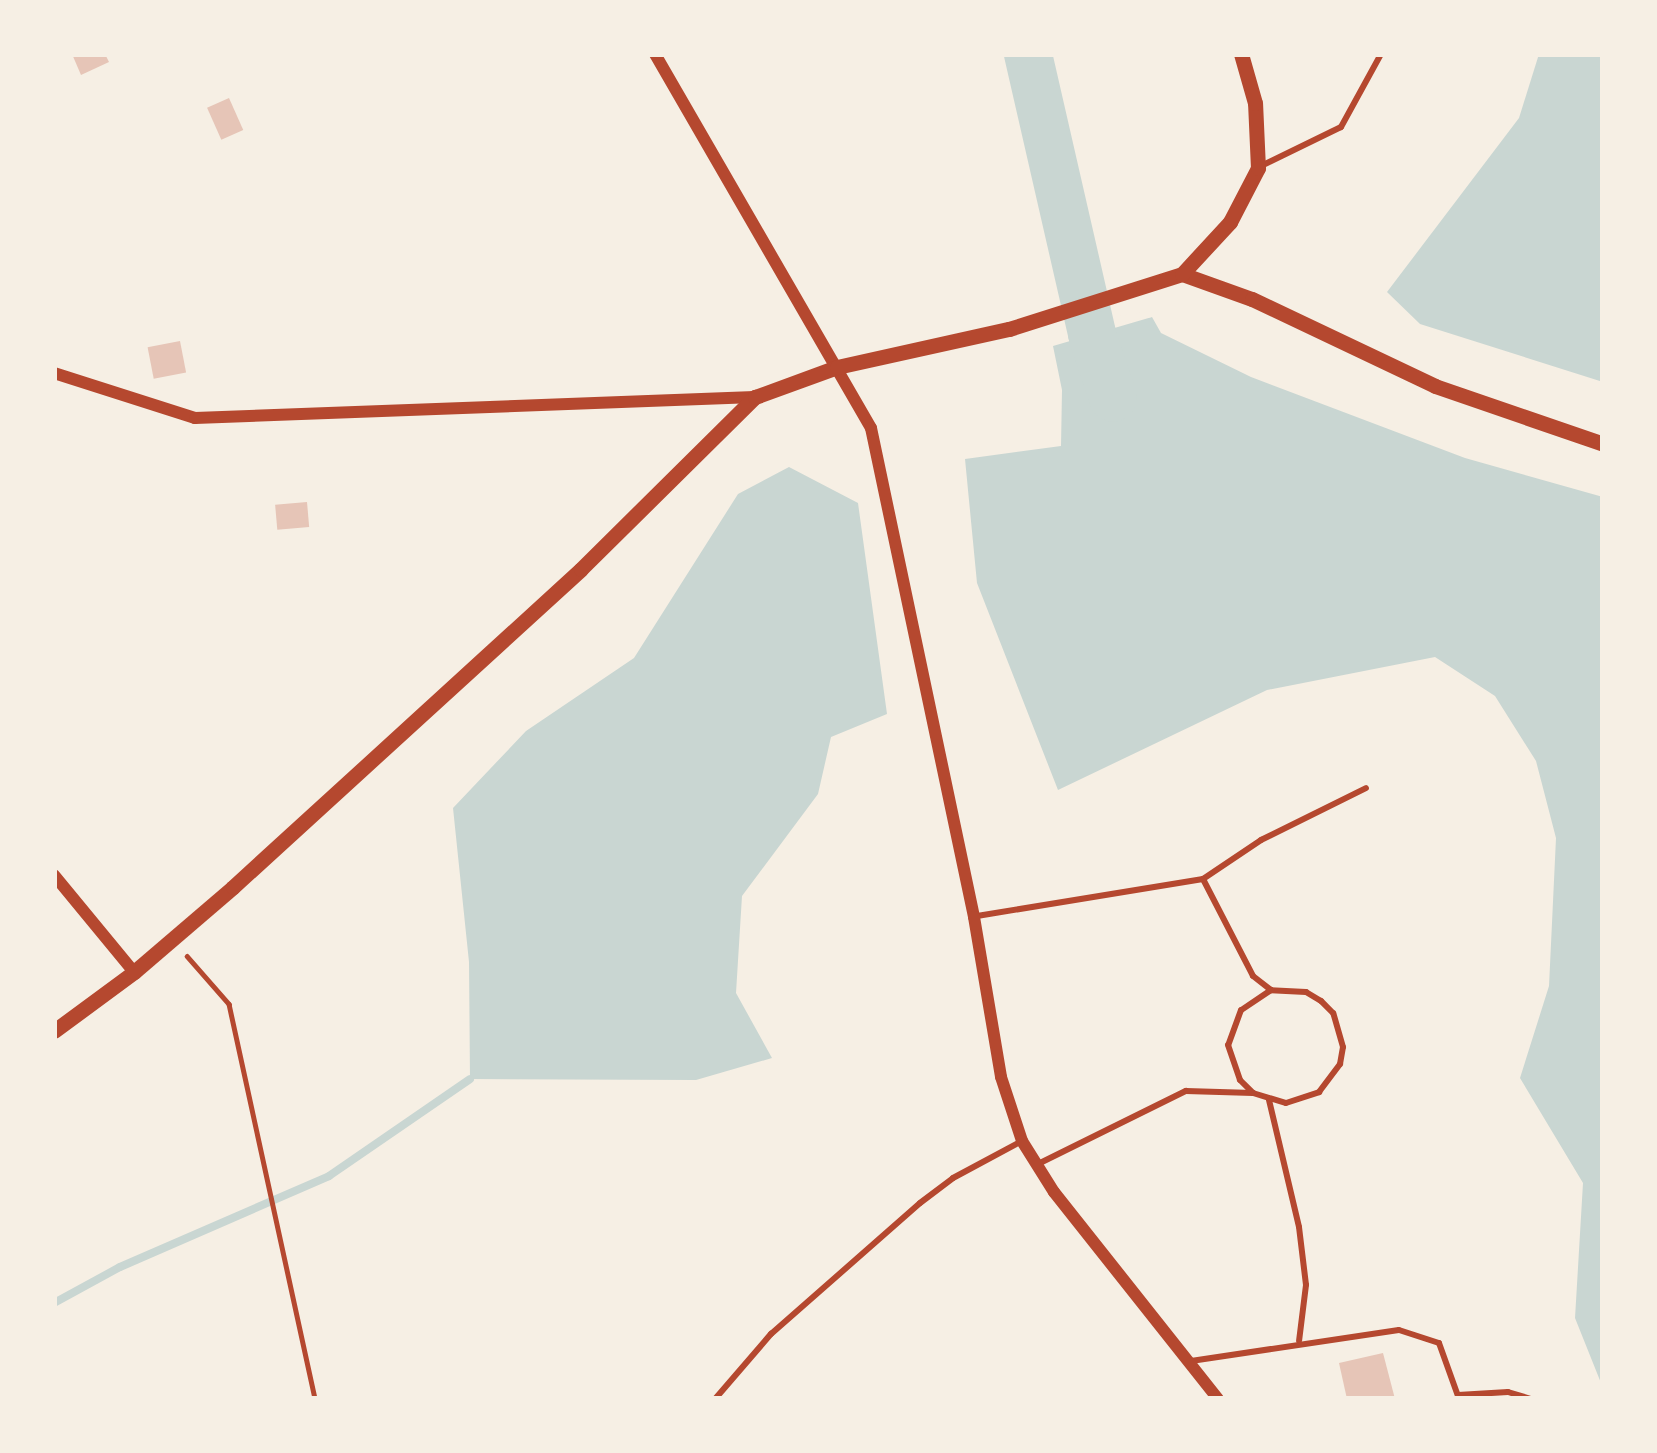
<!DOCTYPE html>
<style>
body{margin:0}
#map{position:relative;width:1657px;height:1453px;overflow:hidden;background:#f6efe4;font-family:"IBM Plex Sans",sans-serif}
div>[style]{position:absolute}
.water>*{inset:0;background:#c9d6d2}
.pier>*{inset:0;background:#f6efe4;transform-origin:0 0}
.stream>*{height:8px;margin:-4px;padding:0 4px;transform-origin:4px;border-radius:4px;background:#c9d6d2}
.river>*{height:48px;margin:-24px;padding:0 24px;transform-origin:24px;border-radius:24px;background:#c9d6d2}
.building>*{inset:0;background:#e6c5b7;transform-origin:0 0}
.path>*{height:4.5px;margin:-2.25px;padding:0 2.25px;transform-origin:2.25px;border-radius:2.25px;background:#b5482f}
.service>*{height:6px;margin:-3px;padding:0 3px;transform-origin:3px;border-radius:3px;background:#b5482f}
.minor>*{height:12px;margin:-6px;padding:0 6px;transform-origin:6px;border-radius:6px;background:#b5482f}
.tertiary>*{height:15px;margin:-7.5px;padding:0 7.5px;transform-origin:7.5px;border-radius:7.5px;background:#b5482f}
span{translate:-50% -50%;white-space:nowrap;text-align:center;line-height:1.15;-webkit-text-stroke:9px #f6efe4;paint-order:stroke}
.frame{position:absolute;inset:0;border:57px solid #f6efe4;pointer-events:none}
</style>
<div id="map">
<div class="water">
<div style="clip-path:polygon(1539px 54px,1603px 54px,1603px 382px,1420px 324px,1387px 292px,1519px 118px)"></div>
<div style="clip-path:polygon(1152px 317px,1161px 333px,1251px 377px,1465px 458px,1603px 497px,1603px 1388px,1575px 1318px,1583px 1183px,1520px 1078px,1549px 986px,1556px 838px,1536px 761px,1495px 696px,1435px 657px,1267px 690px,1058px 790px,977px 583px,965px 459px,1061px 446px,1062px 390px,1053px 346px)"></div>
<div style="clip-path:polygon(789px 467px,858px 503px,887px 714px,831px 737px,818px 794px,742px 896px,736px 993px,772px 1058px,696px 1080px,470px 1079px,469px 962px,453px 808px,526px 731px,634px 658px,738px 494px)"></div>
</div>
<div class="pier">
<div style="left:1151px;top:311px;width:6px;height:104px;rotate:81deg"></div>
</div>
<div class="stream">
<div style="left:54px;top:1303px;width:75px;rotate:-28.6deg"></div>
<div style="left:120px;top:1267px;width:228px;rotate:-23.5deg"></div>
<div style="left:329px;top:1176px;width:171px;rotate:-34.5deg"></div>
</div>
<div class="river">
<div style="left:1028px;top:54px;width:287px;rotate:77.1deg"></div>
<div style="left:1092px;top:334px;width:67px;rotate:71.8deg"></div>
</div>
<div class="building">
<div style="clip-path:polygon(72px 54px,105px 54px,109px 62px,81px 75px)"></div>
<div style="left:229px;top:98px;width:35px;height:24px;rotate:66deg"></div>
<div style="left:180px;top:341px;width:32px;height:33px;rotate:79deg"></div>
<div style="left:307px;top:502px;width:25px;height:32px;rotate:85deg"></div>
<div style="clip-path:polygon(1383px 1353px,1395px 1399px,1347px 1399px,1339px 1363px)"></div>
</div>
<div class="path">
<div style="left:187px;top:956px;width:64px;rotate:48.8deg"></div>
<div style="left:229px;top:1004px;width:404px;rotate:77.7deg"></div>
</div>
<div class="service">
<div style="left:1261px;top:166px;width:89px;rotate:-26deg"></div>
<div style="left:1341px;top:127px;width:83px;rotate:-61.3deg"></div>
<div style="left:1203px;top:879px;width:70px;rotate:-33.9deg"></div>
<div style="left:1261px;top:840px;width:117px;rotate:-26.3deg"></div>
<div style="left:977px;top:916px;width:229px;rotate:-9.3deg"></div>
<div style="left:1203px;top:879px;width:109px;rotate:62.7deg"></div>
<div style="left:1253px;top:976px;width:23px;rotate:38deg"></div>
<div style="left:1269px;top:1100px;width:130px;rotate:76.7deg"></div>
<div style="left:1299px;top:1227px;width:58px;rotate:83.1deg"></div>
<div style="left:1306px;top:1285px;width:56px;rotate:97.1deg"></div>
<div style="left:1040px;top:1163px;width:163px;rotate:-26.3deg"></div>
<div style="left:1186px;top:1091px;width:67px;rotate:1.7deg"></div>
<div style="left:1253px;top:1093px;width:34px;rotate:17deg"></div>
<div style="left:1286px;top:1103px;width:35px;rotate:-18deg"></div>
<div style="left:1319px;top:1092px;width:35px;rotate:-53deg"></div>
<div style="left:1340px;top:1064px;width:17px;rotate:-80deg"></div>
<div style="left:1343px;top:1047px;width:35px;rotate:-106deg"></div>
<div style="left:1333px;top:1013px;width:17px;rotate:-135deg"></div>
<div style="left:1321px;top:1001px;width:17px;rotate:-149deg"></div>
<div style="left:1306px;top:992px;width:35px;rotate:-177deg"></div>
<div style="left:1271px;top:990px;width:36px;rotate:146deg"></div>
<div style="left:1241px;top:1010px;width:37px;rotate:110deg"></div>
<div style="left:1228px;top:1045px;width:37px;rotate:71deg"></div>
<div style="left:1240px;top:1080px;width:18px;rotate:45deg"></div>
<div style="left:1191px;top:1361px;width:210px;rotate:-8.5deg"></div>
<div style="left:1399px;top:1330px;width:42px;rotate:18deg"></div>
<div style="left:1439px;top:1343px;width:59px;rotate:70.3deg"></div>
<div style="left:1458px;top:1395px;width:50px;rotate:-3.4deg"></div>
<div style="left:1508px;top:1392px;width:24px;rotate:17deg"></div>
<div style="left:715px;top:1399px;width:86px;rotate:-49.3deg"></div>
<div style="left:771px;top:1334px;width:198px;rotate:-41.3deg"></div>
<div style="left:920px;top:1203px;width:41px;rotate:-37.1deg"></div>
<div style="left:953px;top:1178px;width:78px;rotate:-28.2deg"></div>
</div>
<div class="minor">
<div style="left:655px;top:54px;width:432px;rotate:60deg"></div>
<div style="left:871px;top:428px;width:500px;rotate:78.1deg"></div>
<div style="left:974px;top:917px;width:162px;rotate:80.4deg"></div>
<div style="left:1001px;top:1077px;width:67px;rotate:71.8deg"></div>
<div style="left:1022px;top:1141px;width:60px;rotate:57.9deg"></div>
<div style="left:1054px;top:1192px;width:264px;rotate:51.6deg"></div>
<div style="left:54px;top:373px;width:148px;rotate:17.7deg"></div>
<div style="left:195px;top:418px;width:560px;rotate:-2.15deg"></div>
<div style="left:54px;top:875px;width:126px;rotate:50.5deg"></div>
</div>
<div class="tertiary">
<div style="left:1182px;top:274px;width:74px;rotate:19.7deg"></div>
<div style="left:1252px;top:299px;width:203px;rotate:25.4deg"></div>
<div style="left:1435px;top:386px;width:178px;rotate:19deg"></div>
<div style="left:54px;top:1031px;width:99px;rotate:-36.4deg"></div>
<div style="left:134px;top:972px;width:130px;rotate:-40.6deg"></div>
<div style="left:233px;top:887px;width:471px;rotate:-42.4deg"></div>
<div style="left:581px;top:569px;width:245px;rotate:-44.7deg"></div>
<div style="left:755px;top:397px;width:87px;rotate:-20.1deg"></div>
<div style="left:837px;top:367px;width:176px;rotate:-12.5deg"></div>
<div style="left:1009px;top:329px;width:182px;rotate:-17.6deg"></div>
<div style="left:1182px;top:274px;width:71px;rotate:-47.3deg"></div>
<div style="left:1230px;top:222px;width:61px;rotate:-62.6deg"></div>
<div style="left:1258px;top:168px;width:65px;rotate:-92.6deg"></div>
<div style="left:1255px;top:103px;width:51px;rotate:-105.9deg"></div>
</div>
<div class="frame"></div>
</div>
